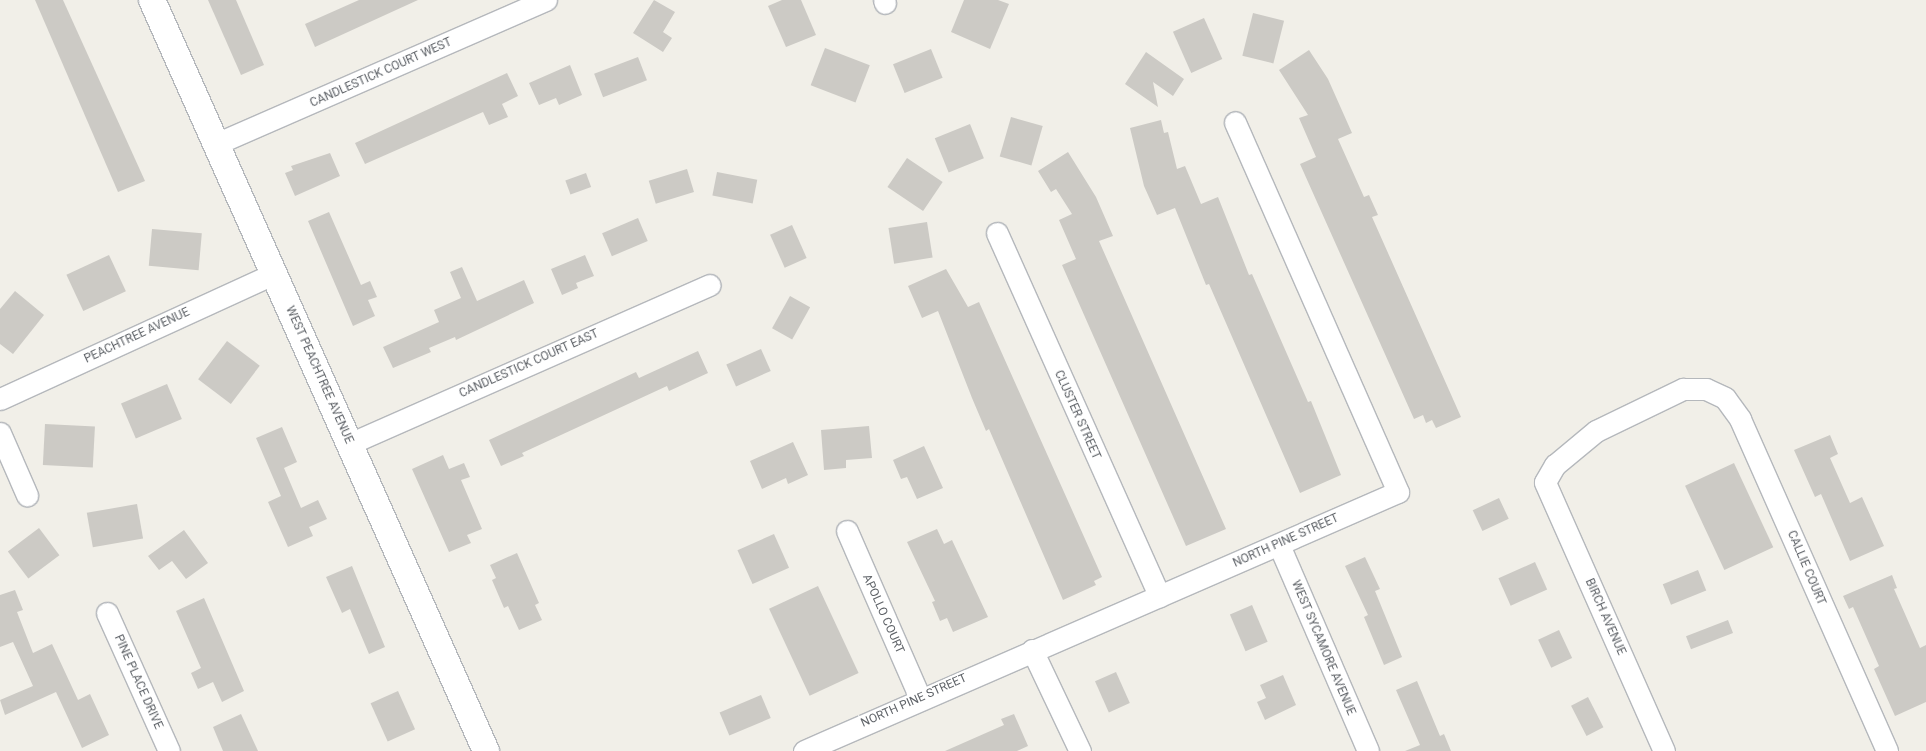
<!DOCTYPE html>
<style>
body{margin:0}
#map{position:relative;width:1926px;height:751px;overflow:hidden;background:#f1efe8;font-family:Roboto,sans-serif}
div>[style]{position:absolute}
.building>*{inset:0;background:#cccac5;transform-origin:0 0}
.roads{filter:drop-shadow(1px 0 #b5b8bc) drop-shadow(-1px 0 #b5b8bc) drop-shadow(0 1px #b5b8bc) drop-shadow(0 -1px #b5b8bc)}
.minor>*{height:21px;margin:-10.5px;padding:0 10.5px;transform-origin:10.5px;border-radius:10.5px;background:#fff}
.tertiary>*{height:26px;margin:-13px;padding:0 13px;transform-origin:13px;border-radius:13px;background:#fff}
span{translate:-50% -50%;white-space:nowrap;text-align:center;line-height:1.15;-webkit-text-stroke:4px #fff;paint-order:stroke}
.street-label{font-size:12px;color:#5f6368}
</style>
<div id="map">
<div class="building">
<div style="clip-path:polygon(35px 0,63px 0,145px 181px,118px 192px)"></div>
<div style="clip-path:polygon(208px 0,236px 0,264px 65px,241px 75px)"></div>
<div style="clip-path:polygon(359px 0,418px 0,315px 47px,305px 24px)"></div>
<div style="clip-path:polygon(654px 0,675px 12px,663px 32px,672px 38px,663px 52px,633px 33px)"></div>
<div style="clip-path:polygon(782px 0,801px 0,816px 35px,786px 47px,768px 6px)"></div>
<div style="clip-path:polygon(964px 0,998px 0,1009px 4px,990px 49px,951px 32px)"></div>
<div style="left:1253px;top:13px;width:32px;height:44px;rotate:14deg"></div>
<div style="left:1204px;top:18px;width:45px;height:34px;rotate:66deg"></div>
<div style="left:825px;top:48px;width:48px;height:40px;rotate:21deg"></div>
<div style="left:931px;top:49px;width:31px;height:41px;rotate:68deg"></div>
<div style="clip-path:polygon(1309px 50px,1328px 79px,1352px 133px,1338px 139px,1364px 197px,1369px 195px,1378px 215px,1372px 217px,1461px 417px,1436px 428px,1432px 420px,1426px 423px,1423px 415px,1414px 419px,1300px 164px,1316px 157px,1299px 118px,1308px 115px,1279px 70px)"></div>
<div style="clip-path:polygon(1146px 52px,1184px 79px,1173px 96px,1153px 82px,1158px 107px,1125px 84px)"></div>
<div style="left:638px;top:57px;width:25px;height:47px;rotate:69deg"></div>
<div style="clip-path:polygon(570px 65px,582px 95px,559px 105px,556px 98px,539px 105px,529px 83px)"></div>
<div style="clip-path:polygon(507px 73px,518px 96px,502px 104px,508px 117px,489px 125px,483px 112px,365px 164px,355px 143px)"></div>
<div style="left:1011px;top:117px;width:33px;height:41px;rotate:16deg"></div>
<div style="clip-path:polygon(1161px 120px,1164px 133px,1168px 132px,1177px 169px,1185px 166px,1201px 204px,1218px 197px,1249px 275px,1252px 274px,1308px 402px,1311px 401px,1341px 475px,1300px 493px,1209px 284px,1206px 285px,1175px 208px,1157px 215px,1144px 186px,1130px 128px)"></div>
<div style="left:970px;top:124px;width:37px;height:38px;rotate:68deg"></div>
<div style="clip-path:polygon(1068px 152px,1096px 197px,1113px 236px,1099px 241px,1226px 529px,1186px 546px,1062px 265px,1076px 259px,1059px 220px,1072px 214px,1056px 189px,1051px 192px,1038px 171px)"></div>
<div style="clip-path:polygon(330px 153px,340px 176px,295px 196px,285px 173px,293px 170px,291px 166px)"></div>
<div style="left:907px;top:158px;width:43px;height:35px;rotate:34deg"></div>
<div style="left:687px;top:169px;width:24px;height:40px;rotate:73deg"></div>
<div style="left:717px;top:172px;width:41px;height:24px;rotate:11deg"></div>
<div style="left:586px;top:173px;width:15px;height:22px;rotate:70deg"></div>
<div style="clip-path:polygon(329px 212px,361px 285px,370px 281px,377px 297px,368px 300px,375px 316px,353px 326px,308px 221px)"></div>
<div style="left:638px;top:218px;width:25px;height:39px;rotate:67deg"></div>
<div style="left:927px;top:222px;width:36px;height:39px;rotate:81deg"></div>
<div style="left:792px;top:225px;width:36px;height:24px;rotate:66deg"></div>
<div style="left:152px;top:229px;width:50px;height:37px;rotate:5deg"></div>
<div style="left:109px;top:255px;width:40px;height:47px;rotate:65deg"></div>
<div style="clip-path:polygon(585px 255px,594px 276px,576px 283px,578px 288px,562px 295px,551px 269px)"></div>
<div style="clip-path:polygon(462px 267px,477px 301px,524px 280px,534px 303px,456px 340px,455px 337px,429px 348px,431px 352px,393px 368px,383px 347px,439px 322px,434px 310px,461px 298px,450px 272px)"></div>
<div style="clip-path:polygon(946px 269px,968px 307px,979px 302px,1102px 577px,1094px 581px,1096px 585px,1063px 600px,989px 429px,986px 431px,972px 398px,938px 311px,922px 318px,908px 286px)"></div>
<div style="clip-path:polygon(15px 291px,44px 315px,13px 354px,0 344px,0 309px)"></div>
<div style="left:790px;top:296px;width:23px;height:37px;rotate:29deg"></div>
<div style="left:227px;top:341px;width:41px;height:48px;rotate:37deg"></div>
<div style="left:761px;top:349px;width:24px;height:38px;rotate:66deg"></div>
<div style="clip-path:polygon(698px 351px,708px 373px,669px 391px,667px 386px,522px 453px,524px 456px,501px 466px,489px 440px,636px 372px,639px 378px)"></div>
<div style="left:167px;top:384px;width:38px;height:50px;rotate:67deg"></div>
<div style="left:45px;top:424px;width:50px;height:41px;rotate:3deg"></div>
<div style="clip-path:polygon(869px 426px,872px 458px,846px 460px,846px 468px,824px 470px,821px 430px)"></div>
<div style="clip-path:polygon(282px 427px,297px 462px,284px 468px,301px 508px,318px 500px,327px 519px,309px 527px,313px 536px,288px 547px,268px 502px,281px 496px,256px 438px)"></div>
<div style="clip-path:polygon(1830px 435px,1838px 454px,1830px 458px,1850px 503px,1862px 497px,1884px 546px,1850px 561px,1821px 494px,1815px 497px,1794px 450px)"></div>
<div style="clip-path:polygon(793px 442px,808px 475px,788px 484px,786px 478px,762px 489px,750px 461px)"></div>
<div style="clip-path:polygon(924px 446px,943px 488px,917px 499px,907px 477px,901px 479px,893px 460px)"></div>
<div style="clip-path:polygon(443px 455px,449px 469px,464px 463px,470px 477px,461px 480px,482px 529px,467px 535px,471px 543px,449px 552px,412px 469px)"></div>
<div style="left:1734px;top:463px;width:93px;height:54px;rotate:65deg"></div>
<div style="left:1499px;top:498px;width:23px;height:29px;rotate:65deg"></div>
<div style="left:137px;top:504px;width:35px;height:51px;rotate:80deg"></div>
<div style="left:39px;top:528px;width:34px;height:39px;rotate:53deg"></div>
<div style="clip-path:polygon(937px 529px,944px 544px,952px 540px,988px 617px,953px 632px,947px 618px,940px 621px,932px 602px,935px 601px,907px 542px)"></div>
<div style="clip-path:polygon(184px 530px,208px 563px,186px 579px,172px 561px,159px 570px,148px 556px)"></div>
<div style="left:774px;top:534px;width:37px;height:40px;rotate:66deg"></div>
<div style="clip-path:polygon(517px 553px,539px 603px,535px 605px,542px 620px,519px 630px,508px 606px,504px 608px,492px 580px,496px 578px,490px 565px)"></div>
<div style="clip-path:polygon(1365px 557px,1380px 589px,1375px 591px,1402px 657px,1384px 665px,1364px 617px,1368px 615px,1345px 566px)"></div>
<div style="left:1535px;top:562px;width:30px;height:40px;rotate:66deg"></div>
<div style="clip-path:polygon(352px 566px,385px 647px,369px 654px,350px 609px,342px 613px,326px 577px)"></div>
<div style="left:1698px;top:570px;width:22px;height:38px;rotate:68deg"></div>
<div style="clip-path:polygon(1892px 575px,1897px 588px,1894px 589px,1920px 648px,1926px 645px,1926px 702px,1895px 716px,1874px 669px,1879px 666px,1853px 607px,1849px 609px,1843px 596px)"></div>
<div style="left:818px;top:586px;width:96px;height:54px;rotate:65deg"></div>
<div style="clip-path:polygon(15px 590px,23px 610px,17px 612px,33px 653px,52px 644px,78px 700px,90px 694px,109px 735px,82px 748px,56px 692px,5px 715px,0 700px,33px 686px,13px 642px,0 647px,0 595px)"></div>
<div style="clip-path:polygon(204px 598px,244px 691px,222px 702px,213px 682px,198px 689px,191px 673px,201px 668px,176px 611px)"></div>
<div style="left:1252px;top:605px;width:40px;height:24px;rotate:67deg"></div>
<div style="left:1728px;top:620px;width:14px;height:45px;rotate:69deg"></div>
<div style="left:1559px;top:630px;width:31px;height:23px;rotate:65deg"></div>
<div style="left:1116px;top:672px;width:34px;height:23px;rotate:66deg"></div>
<div style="clip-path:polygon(1283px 675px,1296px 705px,1265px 720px,1257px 702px,1266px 698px,1260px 685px)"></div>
<div style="clip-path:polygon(1417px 681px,1440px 736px,1444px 734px,1451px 751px,1405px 751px,1420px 745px,1396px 690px)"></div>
<div style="left:398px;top:691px;width:42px;height:30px;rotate:66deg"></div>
<div style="left:761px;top:695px;width:25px;height:45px;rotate:67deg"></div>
<div style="left:1588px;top:697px;width:34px;height:19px;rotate:63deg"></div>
<div style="clip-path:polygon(241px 714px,258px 751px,223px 751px,213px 727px)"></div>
<div style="clip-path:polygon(1014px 714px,1028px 746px,1017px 751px,945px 751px,1004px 725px,1001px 719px)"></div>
</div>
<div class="roads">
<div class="minor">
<div style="left:884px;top:0;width:3px;rotate:72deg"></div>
<div style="left:216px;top:144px;width:360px;rotate:-23.6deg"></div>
<div style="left:997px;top:233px;width:398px;rotate:65.9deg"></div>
<div style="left:0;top:399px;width:300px;rotate:-24.6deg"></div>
<div style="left:0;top:433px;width:68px;rotate:66.5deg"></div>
<div style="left:349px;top:444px;width:394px;rotate:-23.8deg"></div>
<div style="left:847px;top:531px;width:182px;rotate:66.4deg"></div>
<div style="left:1279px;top:545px;width:224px;rotate:66.6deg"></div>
<div style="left:107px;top:613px;width:151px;rotate:65.8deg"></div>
<div style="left:1032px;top:650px;width:112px;rotate:64.6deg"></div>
<div style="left:804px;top:751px;width:648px;rotate:-23.56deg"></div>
<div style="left:1398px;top:492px;width:404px;rotate:-113.8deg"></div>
<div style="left:1664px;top:751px;width:294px;rotate:-113.9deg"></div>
<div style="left:1545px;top:482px;width:20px;rotate:-60deg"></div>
<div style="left:1555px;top:465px;width:53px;rotate:-39.7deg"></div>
<div style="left:1596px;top:431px;width:97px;rotate:-25.8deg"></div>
<div style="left:1683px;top:389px;width:23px"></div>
<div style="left:1706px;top:389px;width:21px;rotate:25deg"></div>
<div style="left:1725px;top:398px;width:26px;rotate:54deg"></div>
<div style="left:1740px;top:419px;width:363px;rotate:66.1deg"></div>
</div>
<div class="tertiary">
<div style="left:152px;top:0;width:822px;rotate:66.02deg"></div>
</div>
</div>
<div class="street-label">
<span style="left:381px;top:73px;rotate:-24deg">CANDLESTICK COURT WEST</span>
<span style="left:137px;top:336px;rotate:-25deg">PEACHTREE AVENUE</span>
<span style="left:529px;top:364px;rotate:-24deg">CANDLESTICK COURT EAST</span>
<span style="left:319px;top:375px;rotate:66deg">WEST PEACHTREE AVENUE</span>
<span style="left:1077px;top:415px;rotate:66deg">CLUSTER STREET</span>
<span style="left:1286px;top:541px;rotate:-24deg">NORTH PINE STREET</span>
<span style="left:1806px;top:568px;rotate:67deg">CALLIE COURT</span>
<span style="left:883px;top:614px;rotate:66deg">APOLLO COURT</span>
<span style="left:1605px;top:617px;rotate:66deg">BIRCH AVENUE</span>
<span style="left:1323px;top:648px;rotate:67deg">WEST SYCAMORE AVENUE</span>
<span style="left:138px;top:682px;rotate:66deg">PINE PLACE DRIVE</span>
<span style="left:914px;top:701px;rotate:-24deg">NORTH PINE STREET</span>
</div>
</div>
